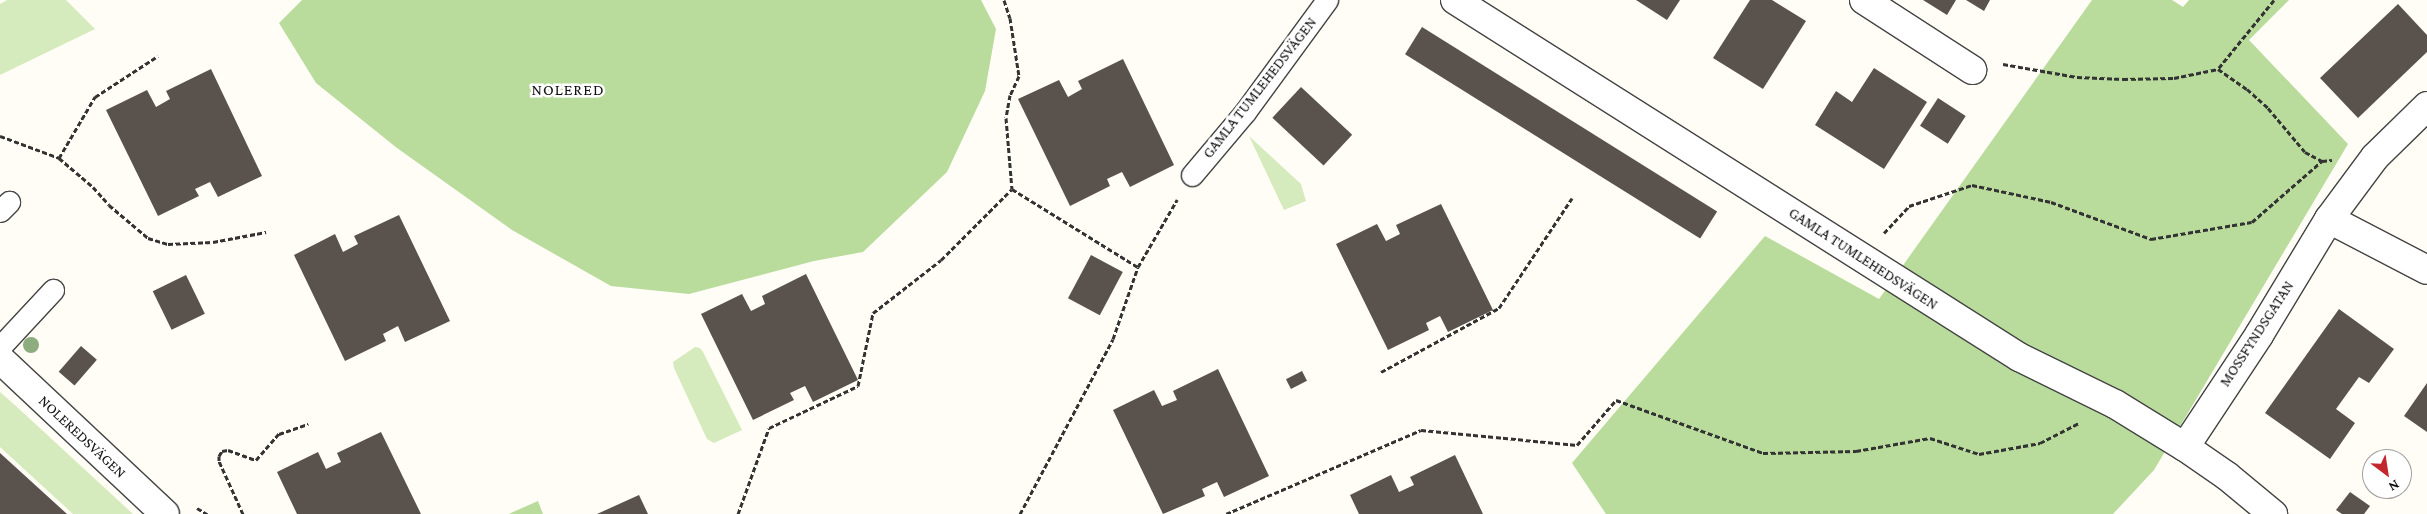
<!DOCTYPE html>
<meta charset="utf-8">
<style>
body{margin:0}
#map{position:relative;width:2427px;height:514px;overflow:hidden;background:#fffdf5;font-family:"Crimson Pro",serif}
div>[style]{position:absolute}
.green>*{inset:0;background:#d5ebbd}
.forest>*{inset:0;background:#b9dc9c}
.building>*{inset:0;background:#5a524d;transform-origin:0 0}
.path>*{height:3px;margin-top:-1.5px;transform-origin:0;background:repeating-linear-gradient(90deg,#333 0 5px,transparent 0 7.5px)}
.roads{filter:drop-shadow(1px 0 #444) drop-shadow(-1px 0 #444) drop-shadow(0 1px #444) drop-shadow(0 -1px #444)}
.service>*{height:21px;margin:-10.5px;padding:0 10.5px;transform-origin:10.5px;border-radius:10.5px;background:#fff}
.minor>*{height:28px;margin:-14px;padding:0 14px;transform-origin:14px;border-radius:14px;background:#fff}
.trees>*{width:16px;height:16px;margin:-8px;border-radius:50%;background:#8dad7f}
span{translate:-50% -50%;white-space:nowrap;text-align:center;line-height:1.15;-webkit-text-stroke:5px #fff;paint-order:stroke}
.street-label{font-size:15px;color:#111}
.neighbourhood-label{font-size:16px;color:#111;letter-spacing:1px}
.north{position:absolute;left:2362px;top:449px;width:50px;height:50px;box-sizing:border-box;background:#fff;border:1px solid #a0a0a0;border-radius:50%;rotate:149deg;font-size:14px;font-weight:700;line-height:20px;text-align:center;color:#111}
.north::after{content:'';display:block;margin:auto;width:18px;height:22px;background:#c4262e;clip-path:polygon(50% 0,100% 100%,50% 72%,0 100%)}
</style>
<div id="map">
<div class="green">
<div style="clip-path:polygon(7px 0,66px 0,95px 29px,0 75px,0 4px)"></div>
<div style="clip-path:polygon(1249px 136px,1301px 184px,1306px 201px,1284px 210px)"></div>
<div style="clip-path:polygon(695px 347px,700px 348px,703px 352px,742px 430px,714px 443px,707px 439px,674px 368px,673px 362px)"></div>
<div style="clip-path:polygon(0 392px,17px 407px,133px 514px,73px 514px,0 447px)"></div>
</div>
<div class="forest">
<div style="clip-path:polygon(302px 0,981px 0,996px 29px,985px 91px,947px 172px,863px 252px,814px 261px,689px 294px,611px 286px,512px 230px,397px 148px,316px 83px,279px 23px)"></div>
<div style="clip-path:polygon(2092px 0,2172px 0,2183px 7px,2189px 0,2289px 0,2249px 40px,2348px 144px,2154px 470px,2113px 514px,1606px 514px,1572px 463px,1765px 236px,1879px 299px)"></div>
<div style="clip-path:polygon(538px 501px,543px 514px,509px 514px,513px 512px)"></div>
</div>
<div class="building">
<div style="clip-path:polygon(1636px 0,1680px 0,1667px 20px)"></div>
<div style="clip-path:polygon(1750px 0,1772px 0,1806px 21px,1763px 89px,1713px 58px)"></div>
<div style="clip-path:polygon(1923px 0,1956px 0,1947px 15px)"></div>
<div style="clip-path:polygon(1966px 0,1990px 0,1984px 11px)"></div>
<div style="clip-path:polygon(2398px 4px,2427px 35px,2427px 52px,2358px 118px,2320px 78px)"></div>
<div style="left:1422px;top:27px;width:348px;height:32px;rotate:32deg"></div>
<div style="clip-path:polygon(1123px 59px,1174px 165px,1130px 187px,1122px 172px,1107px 179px,1110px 186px,1070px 206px,1018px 99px,1059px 80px,1068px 97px,1082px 89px,1078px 81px)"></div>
<div style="clip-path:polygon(1874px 68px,1927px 102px,1884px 169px,1815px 125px,1836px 91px,1852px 102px)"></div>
<div style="clip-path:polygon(211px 69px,262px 176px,218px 197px,210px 182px,195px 189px,199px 196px,158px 216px,106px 110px,147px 90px,156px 107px,170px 99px,166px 91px)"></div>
<div style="left:1301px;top:87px;width:70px;height:42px;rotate:43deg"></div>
<div style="left:1938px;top:98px;width:33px;height:33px;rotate:33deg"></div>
<div style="clip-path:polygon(1441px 204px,1493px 310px,1448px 332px,1440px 316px,1426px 323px,1429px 330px,1388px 350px,1336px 244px,1377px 224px,1386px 241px,1400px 234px,1396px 225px)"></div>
<div style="clip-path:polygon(399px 215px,450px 321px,405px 342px,398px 326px,383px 334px,386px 341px,345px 361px,294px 255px,335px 234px,343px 252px,358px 244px,354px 236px)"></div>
<div style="left:1091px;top:255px;width:36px;height:49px;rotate:28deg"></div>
<div style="clip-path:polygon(806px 274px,858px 380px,813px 402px,805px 386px,790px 393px,794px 400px,753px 420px,701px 314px,742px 294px,751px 311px,765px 304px,762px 296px)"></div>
<div style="left:186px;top:275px;width:43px;height:37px;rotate:64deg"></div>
<div style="clip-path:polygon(2339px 309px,2394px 349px,2369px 383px,2359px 377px,2336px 409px,2355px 423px,2330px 459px,2265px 413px)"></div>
<div style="left:81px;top:346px;width:21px;height:34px;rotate:41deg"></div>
<div style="clip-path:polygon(1218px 369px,1269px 476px,1224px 497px,1217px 482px,1202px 489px,1205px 496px,1163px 514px,1113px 410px,1154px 390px,1162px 406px,1177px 400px,1173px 391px)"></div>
<div style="left:1302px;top:371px;width:11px;height:18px;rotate:63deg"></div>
<div style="clip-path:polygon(2427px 383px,2427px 432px,2404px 416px)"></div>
<div style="clip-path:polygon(381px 432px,421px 514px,297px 514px,277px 472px,318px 452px,326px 469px,341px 462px,337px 453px)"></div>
<div style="clip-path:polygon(0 453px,67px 514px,0 514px)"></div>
<div style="clip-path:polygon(1455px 455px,1483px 514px,1359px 514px,1350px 495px,1391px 475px,1399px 492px,1414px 485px,1410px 477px)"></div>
<div style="clip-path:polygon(2350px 492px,2370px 506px,2364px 514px,2342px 514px,2336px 510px)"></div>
<div style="clip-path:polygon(639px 495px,648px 514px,597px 514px)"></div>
</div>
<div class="path">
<div style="left:1004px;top:0;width:19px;rotate:72deg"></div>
<div style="left:1010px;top:18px;width:59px;rotate:81.2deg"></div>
<div style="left:1019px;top:76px;width:21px;rotate:115deg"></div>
<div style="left:1010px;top:95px;width:23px;rotate:100deg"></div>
<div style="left:1006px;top:118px;width:71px;rotate:85.2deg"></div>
<div style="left:1012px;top:189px;width:148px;rotate:31.8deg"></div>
<div style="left:2274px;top:0;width:89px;rotate:129.1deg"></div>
<div style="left:2218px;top:69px;width:35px;rotate:35deg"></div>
<div style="left:2247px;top:89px;width:28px;rotate:42deg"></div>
<div style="left:2268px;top:108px;width:57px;rotate:49.9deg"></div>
<div style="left:2305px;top:152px;width:19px;rotate:28deg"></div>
<div style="left:2003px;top:64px;width:75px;rotate:10deg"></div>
<div style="left:2077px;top:77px;width:46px;rotate:2.5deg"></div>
<div style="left:2123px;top:79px;width:51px;rotate:-1.1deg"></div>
<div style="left:2174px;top:78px;width:45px;rotate:-11.6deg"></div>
<div style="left:0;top:136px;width:63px;rotate:20.4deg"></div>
<div style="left:59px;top:158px;width:45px;rotate:40.5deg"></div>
<div style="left:93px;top:187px;width:24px;rotate:48deg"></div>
<div style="left:109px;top:205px;width:51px;rotate:40.2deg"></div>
<div style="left:148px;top:238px;width:21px;rotate:17deg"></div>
<div style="left:168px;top:244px;width:45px;rotate:-2.5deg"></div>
<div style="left:213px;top:242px;width:54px;rotate:-10.7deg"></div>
<div style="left:59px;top:158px;width:71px;rotate:-59.5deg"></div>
<div style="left:95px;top:97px;width:75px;rotate:-33.1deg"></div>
<div style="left:1884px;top:233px;width:37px;rotate:-47deg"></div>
<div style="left:1909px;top:206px;width:66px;rotate:-18.4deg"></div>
<div style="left:1972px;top:185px;width:81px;rotate:12.1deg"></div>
<div style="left:2051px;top:202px;width:107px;rotate:20.3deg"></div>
<div style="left:2151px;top:239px;width:102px;rotate:-9.6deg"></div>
<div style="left:2252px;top:222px;width:93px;rotate:-41.1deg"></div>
<div style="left:2322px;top:161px;width:10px;rotate:-6deg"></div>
<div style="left:1381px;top:372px;width:134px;rotate:-28.5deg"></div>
<div style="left:1499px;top:308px;width:132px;rotate:-56.4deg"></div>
<div style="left:197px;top:508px;width:12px;rotate:31deg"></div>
<div style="left:243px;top:514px;width:58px;rotate:-114.4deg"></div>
<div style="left:219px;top:461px;width:5px;rotate:-90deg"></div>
<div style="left:219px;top:456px;width:6px;rotate:-59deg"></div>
<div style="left:222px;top:451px;width:6px;rotate:-9deg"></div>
<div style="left:228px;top:450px;width:30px;rotate:20deg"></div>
<div style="left:256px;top:460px;width:35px;rotate:-49deg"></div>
<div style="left:279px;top:434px;width:31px;rotate:-19deg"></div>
<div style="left:738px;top:514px;width:91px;rotate:-70.2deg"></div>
<div style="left:769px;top:428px;width:98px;rotate:-25.3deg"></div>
<div style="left:858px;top:386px;width:75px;rotate:-78.4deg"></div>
<div style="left:873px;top:313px;width:86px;rotate:-37.9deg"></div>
<div style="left:941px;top:260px;width:100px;rotate:-45deg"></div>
<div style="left:1020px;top:514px;width:198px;rotate:-62deg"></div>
<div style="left:1113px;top:339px;width:76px;rotate:-70.9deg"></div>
<div style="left:1138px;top:267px;width:78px;rotate:-59.8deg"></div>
<div style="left:1226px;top:514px;width:212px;rotate:-23.3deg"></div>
<div style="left:1421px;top:430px;width:157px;rotate:5.5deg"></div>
<div style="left:1577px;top:445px;width:60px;rotate:-49.1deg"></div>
<div style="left:1616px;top:400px;width:156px;rotate:19.8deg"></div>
<div style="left:1763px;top:453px;width:93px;rotate:-1.2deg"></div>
<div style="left:1856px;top:451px;width:75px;rotate:-10deg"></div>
<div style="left:1930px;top:438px;width:52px;rotate:18.1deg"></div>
<div style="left:1979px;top:454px;width:62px;rotate:-10.2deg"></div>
<div style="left:2040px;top:443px;width:44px;rotate:-27.1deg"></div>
</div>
<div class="roads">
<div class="service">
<div style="left:1192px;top:175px;width:82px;rotate:-49.9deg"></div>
<div style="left:1245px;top:112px;width:139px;rotate:-53.8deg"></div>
<div style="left:0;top:211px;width:13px;rotate:-45deg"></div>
<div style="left:0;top:347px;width:78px;rotate:-47.1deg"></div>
</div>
<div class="minor">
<div style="left:1455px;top:0;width:667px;rotate:32.33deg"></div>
<div style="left:2019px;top:357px;width:107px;rotate:26.1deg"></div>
<div style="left:2115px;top:404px;width:82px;rotate:31.6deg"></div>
<div style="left:2185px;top:447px;width:51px;rotate:34.6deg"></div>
<div style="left:2227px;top:476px;width:60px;rotate:39.6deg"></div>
<div style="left:1864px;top:0;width:129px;rotate:32.9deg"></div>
<div style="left:2329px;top:219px;width:110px;rotate:27.5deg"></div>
<div style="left:0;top:359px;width:226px;rotate:43.2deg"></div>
<div style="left:2185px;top:447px;width:134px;rotate:-56.5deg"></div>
<div style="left:2259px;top:335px;width:135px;rotate:-58.9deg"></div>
<div style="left:2329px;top:219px;width:77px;rotate:-53.4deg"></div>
<div style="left:2375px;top:157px;width:73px;rotate:-44.4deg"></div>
</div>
</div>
<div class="trees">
<div style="left:31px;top:345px"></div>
</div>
<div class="street-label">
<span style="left:1260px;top:88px;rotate:-52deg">GAMLA TUMLEHEDSVÄGEN</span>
<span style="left:1863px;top:259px;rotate:33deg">GAMLA TUMLEHEDSVÄGEN</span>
<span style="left:2257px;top:334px;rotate:-57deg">MOSSFYNDSGATAN</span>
<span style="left:82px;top:437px;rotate:43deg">NOLEREDSVÄGEN</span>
</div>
<div class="neighbourhood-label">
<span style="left:568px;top:90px">NOLERED</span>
</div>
<div class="north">N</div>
</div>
